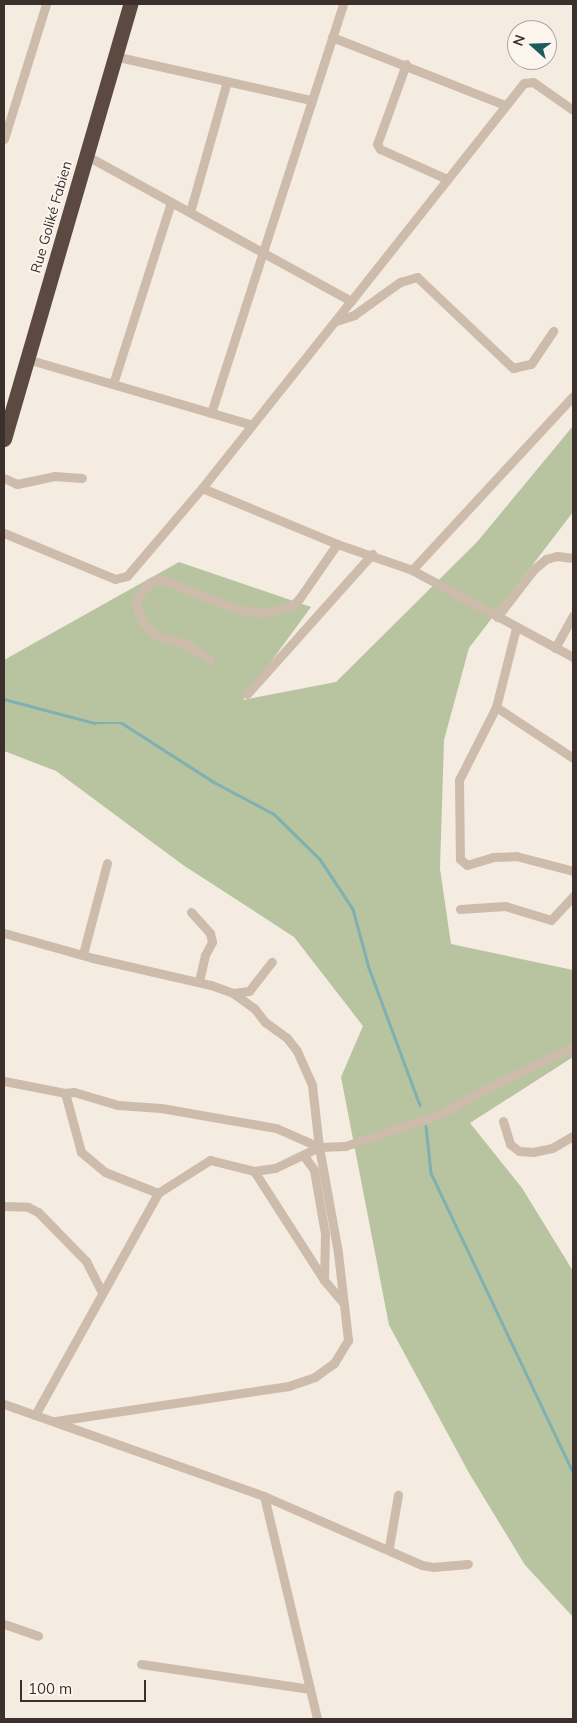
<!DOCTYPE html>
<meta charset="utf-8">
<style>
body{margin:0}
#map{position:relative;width:577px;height:1723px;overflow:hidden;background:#f4ebe1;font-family:Mulish,sans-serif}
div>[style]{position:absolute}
.green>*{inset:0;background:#b8c4a0}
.stream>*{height:2.5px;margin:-1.25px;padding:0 1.25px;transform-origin:1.25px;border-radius:1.25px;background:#7fb0b2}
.street>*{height:9px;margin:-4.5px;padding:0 4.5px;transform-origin:4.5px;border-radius:4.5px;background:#cdbbac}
.highway>*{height:15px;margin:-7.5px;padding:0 7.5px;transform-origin:7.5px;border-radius:7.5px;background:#5c4a42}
span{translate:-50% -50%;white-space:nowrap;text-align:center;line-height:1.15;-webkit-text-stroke:4px #fbf5ee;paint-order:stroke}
.street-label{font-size:14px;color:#3b302b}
.frame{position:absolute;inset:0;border:5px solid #3b302b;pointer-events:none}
.north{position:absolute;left:507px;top:20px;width:50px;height:50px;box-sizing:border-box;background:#fbf5ee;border:1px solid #aea6a0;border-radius:50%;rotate:290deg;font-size:14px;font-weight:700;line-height:20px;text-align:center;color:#3b302b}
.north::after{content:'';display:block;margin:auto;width:18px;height:22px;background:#1f5a5e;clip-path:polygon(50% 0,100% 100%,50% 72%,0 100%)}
.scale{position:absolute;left:20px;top:1680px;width:126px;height:22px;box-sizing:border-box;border:2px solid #3b302b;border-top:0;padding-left:6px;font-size:15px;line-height:18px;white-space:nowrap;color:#3b302b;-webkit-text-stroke:4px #fbf5ee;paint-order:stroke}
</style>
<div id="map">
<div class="green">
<div style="clip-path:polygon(573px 426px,573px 512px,469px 648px,444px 740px,440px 869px,451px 944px,573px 970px,573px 1057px,470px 1123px,522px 1188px,573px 1271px,573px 1617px,525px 1565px,469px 1473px,389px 1325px,341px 1077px,363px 1026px,294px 937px,183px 865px,56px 771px,4px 751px,4px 660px,179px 562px,311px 607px,243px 700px,336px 682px,477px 542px)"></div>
</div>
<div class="stream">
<div style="left:4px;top:699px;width:94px;rotate:14.8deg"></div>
<div style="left:95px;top:723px;width:27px"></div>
<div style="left:122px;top:723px;width:109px;rotate:32.7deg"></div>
<div style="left:214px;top:782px;width:68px;rotate:28.1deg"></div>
<div style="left:274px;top:814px;width:64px;rotate:44.4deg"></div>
<div style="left:320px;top:859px;width:60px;rotate:56.6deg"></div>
<div style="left:353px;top:909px;width:61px;rotate:74.8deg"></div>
<div style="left:369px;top:968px;width:146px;rotate:69.6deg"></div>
<div style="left:426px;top:1126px;width:47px;rotate:83.9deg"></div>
<div style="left:431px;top:1173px;width:331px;rotate:64.6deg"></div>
</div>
<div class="street">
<div style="left:332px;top:37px;width:186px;rotate:21.5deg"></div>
<div style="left:114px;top:56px;width:202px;rotate:12.6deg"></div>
<div style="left:406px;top:64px;width:85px;rotate:109.9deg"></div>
<div style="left:377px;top:144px;width:6px;rotate:59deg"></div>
<div style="left:380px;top:149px;width:73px;rotate:24.1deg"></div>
<div style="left:4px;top:139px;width:141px;rotate:-72.7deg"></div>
<div style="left:190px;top:212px;width:136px;rotate:-74.2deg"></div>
<div style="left:351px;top:301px;width:278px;rotate:-51.6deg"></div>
<div style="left:524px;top:83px;width:9px;rotate:-6deg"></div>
<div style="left:533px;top:82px;width:49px;rotate:35deg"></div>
<div style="left:336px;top:321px;width:19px;rotate:-18deg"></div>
<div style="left:354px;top:315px;width:57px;rotate:-35.7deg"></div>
<div style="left:400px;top:282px;width:18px;rotate:-16deg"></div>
<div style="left:417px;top:277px;width:132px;rotate:43.5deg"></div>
<div style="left:513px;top:368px;width:18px;rotate:-13deg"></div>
<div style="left:531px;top:364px;width:40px;rotate:-56deg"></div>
<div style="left:27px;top:359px;width:232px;rotate:16.3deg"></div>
<div style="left:113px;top:384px;width:191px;rotate:-72.3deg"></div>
<div style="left:211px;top:413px;width:430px;rotate:-72.1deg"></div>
<div style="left:4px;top:478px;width:14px;rotate:25deg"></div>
<div style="left:17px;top:484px;width:38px;rotate:-12deg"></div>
<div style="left:54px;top:476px;width:28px;rotate:4deg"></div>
<div style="left:202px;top:488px;width:146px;rotate:22.5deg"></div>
<div style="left:337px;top:544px;width:79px;rotate:19.1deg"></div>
<div style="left:412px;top:570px;width:183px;rotate:28.4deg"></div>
<div style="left:4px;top:533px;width:120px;rotate:22.5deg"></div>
<div style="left:115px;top:579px;width:12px;rotate:-14deg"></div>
<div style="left:127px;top:576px;width:116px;rotate:-49.6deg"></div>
<div style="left:202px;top:488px;width:239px;rotate:-51.5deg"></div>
<div style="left:351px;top:301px;width:303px;rotate:-151.2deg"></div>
<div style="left:412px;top:570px;width:237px;rotate:-47.2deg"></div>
<div style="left:497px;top:617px;width:61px;rotate:-52.4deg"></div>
<div style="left:534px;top:569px;width:16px;rotate:-40deg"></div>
<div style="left:546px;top:559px;width:11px;rotate:-15deg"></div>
<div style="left:557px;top:556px;width:16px;rotate:7deg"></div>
<div style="left:516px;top:628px;width:81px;rotate:104.2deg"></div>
<div style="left:496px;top:707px;width:82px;rotate:116.9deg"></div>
<div style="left:459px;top:780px;width:79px;rotate:89.3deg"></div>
<div style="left:460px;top:859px;width:9px;rotate:41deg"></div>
<div style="left:467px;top:865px;width:27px;rotate:-17deg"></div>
<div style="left:493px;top:857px;width:23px;rotate:-2deg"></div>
<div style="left:516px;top:856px;width:59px;rotate:14.7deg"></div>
<div style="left:555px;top:648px;width:37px;rotate:-61deg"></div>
<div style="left:210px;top:659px;width:28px;rotate:-148deg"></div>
<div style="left:186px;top:644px;width:28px;rotate:-165deg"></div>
<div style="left:159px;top:637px;width:20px;rotate:-139deg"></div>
<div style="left:144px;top:624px;width:17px;rotate:-114deg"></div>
<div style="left:137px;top:608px;width:10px;rotate:-90deg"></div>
<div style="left:137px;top:598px;width:19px;rotate:-51deg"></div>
<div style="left:149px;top:583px;width:9px;rotate:-27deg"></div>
<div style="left:157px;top:579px;width:9px;rotate:13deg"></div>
<div style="left:166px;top:581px;width:75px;rotate:21.8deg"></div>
<div style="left:236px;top:609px;width:28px;rotate:8deg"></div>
<div style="left:264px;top:613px;width:29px;rotate:-14deg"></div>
<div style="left:292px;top:606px;width:10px;rotate:-45deg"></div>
<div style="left:299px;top:599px;width:67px;rotate:-55.4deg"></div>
<div style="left:247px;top:694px;width:188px;rotate:-48.2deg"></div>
<div style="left:496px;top:707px;width:92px;rotate:33.5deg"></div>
<div style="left:460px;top:909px;width:45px;rotate:-3.8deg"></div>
<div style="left:505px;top:906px;width:48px;rotate:16.9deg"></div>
<div style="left:551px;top:920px;width:33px;rotate:-47deg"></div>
<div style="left:191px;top:912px;width:28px;rotate:48deg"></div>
<div style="left:210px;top:933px;width:9px;rotate:77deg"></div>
<div style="left:212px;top:942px;width:15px;rotate:118deg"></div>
<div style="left:205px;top:955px;width:28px;rotate:103deg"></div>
<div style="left:4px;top:933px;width:92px;rotate:15.7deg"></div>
<div style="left:93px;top:958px;width:121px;rotate:12.9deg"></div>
<div style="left:211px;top:985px;width:23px;rotate:20deg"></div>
<div style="left:233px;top:993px;width:26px;rotate:36deg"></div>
<div style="left:254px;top:1008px;width:18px;rotate:52deg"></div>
<div style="left:265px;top:1022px;width:27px;rotate:36deg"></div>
<div style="left:287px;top:1038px;width:16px;rotate:52deg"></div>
<div style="left:297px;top:1051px;width:37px;rotate:66deg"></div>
<div style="left:312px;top:1085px;width:62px;rotate:83.6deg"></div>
<div style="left:319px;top:1147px;width:108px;rotate:79.8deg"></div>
<div style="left:338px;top:1253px;width:88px;rotate:83.4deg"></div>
<div style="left:348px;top:1340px;width:27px;rotate:121deg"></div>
<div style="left:334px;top:1363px;width:24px;rotate:144deg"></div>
<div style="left:315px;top:1377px;width:28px;rotate:161deg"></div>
<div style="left:289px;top:1386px;width:238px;rotate:171.5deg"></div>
<div style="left:83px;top:954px;width:94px;rotate:-75.2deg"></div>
<div style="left:233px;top:993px;width:16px;rotate:-7deg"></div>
<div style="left:249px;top:991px;width:37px;rotate:-52deg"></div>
<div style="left:4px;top:1081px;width:62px;rotate:11.1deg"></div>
<div style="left:65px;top:1093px;width:61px;rotate:74.8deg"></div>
<div style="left:81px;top:1152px;width:31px;rotate:40deg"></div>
<div style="left:105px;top:1172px;width:57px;rotate:21.6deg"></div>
<div style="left:65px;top:1093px;width:9px;rotate:-6deg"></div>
<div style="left:74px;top:1092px;width:46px;rotate:16.5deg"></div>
<div style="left:118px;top:1105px;width:43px;rotate:4deg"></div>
<div style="left:161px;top:1108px;width:117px;rotate:9.9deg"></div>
<div style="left:276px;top:1128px;width:47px;rotate:23.8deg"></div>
<div style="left:319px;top:1147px;width:26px;rotate:-2deg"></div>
<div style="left:345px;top:1146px;width:103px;rotate:-18.6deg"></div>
<div style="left:443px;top:1113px;width:53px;rotate:-29.5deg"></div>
<div style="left:489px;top:1087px;width:93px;rotate:-25.5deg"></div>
<div style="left:503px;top:1121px;width:24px;rotate:73deg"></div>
<div style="left:510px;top:1144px;width:11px;rotate:38deg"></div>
<div style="left:519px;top:1151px;width:14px;rotate:4deg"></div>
<div style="left:533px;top:1152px;width:19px;rotate:-12deg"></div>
<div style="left:552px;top:1148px;width:24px;rotate:-30deg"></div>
<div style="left:304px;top:1156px;width:17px;rotate:54deg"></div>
<div style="left:314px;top:1170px;width:65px;rotate:80.2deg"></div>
<div style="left:325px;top:1234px;width:46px;rotate:91.2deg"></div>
<div style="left:254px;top:1171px;width:130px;rotate:57.3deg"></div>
<div style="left:324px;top:1280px;width:30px;rotate:50deg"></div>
<div style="left:4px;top:1206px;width:24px;rotate:2deg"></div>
<div style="left:28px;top:1207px;width:11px;rotate:27deg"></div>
<div style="left:38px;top:1212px;width:69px;rotate:45.6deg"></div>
<div style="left:86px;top:1261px;width:35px;rotate:63deg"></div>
<div style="left:4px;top:1404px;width:276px;rotate:19.5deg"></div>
<div style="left:264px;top:1496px;width:229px;rotate:76.6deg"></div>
<div style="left:35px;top:1415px;width:254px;rotate:-61deg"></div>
<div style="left:158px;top:1193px;width:62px;rotate:-32.4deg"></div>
<div style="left:210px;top:1160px;width:45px;rotate:14deg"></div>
<div style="left:254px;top:1171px;width:21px;rotate:-8deg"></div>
<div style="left:275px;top:1168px;width:49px;rotate:-25.5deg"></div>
<div style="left:264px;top:1496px;width:172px;rotate:23.6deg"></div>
<div style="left:422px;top:1565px;width:11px;rotate:10deg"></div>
<div style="left:433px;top:1567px;width:35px;rotate:-5deg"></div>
<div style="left:389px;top:1547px;width:53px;rotate:-80.2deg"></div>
<div style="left:4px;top:1624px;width:36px;rotate:19deg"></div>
<div style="left:141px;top:1664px;width:171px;rotate:8.4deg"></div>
</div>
<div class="highway">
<div style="left:4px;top:439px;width:453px;rotate:-73.8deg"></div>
</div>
<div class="street-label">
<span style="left:51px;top:217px;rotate:-74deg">Rue Goliké Fabien</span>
</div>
<div class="frame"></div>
<div class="north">N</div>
<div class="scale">100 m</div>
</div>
